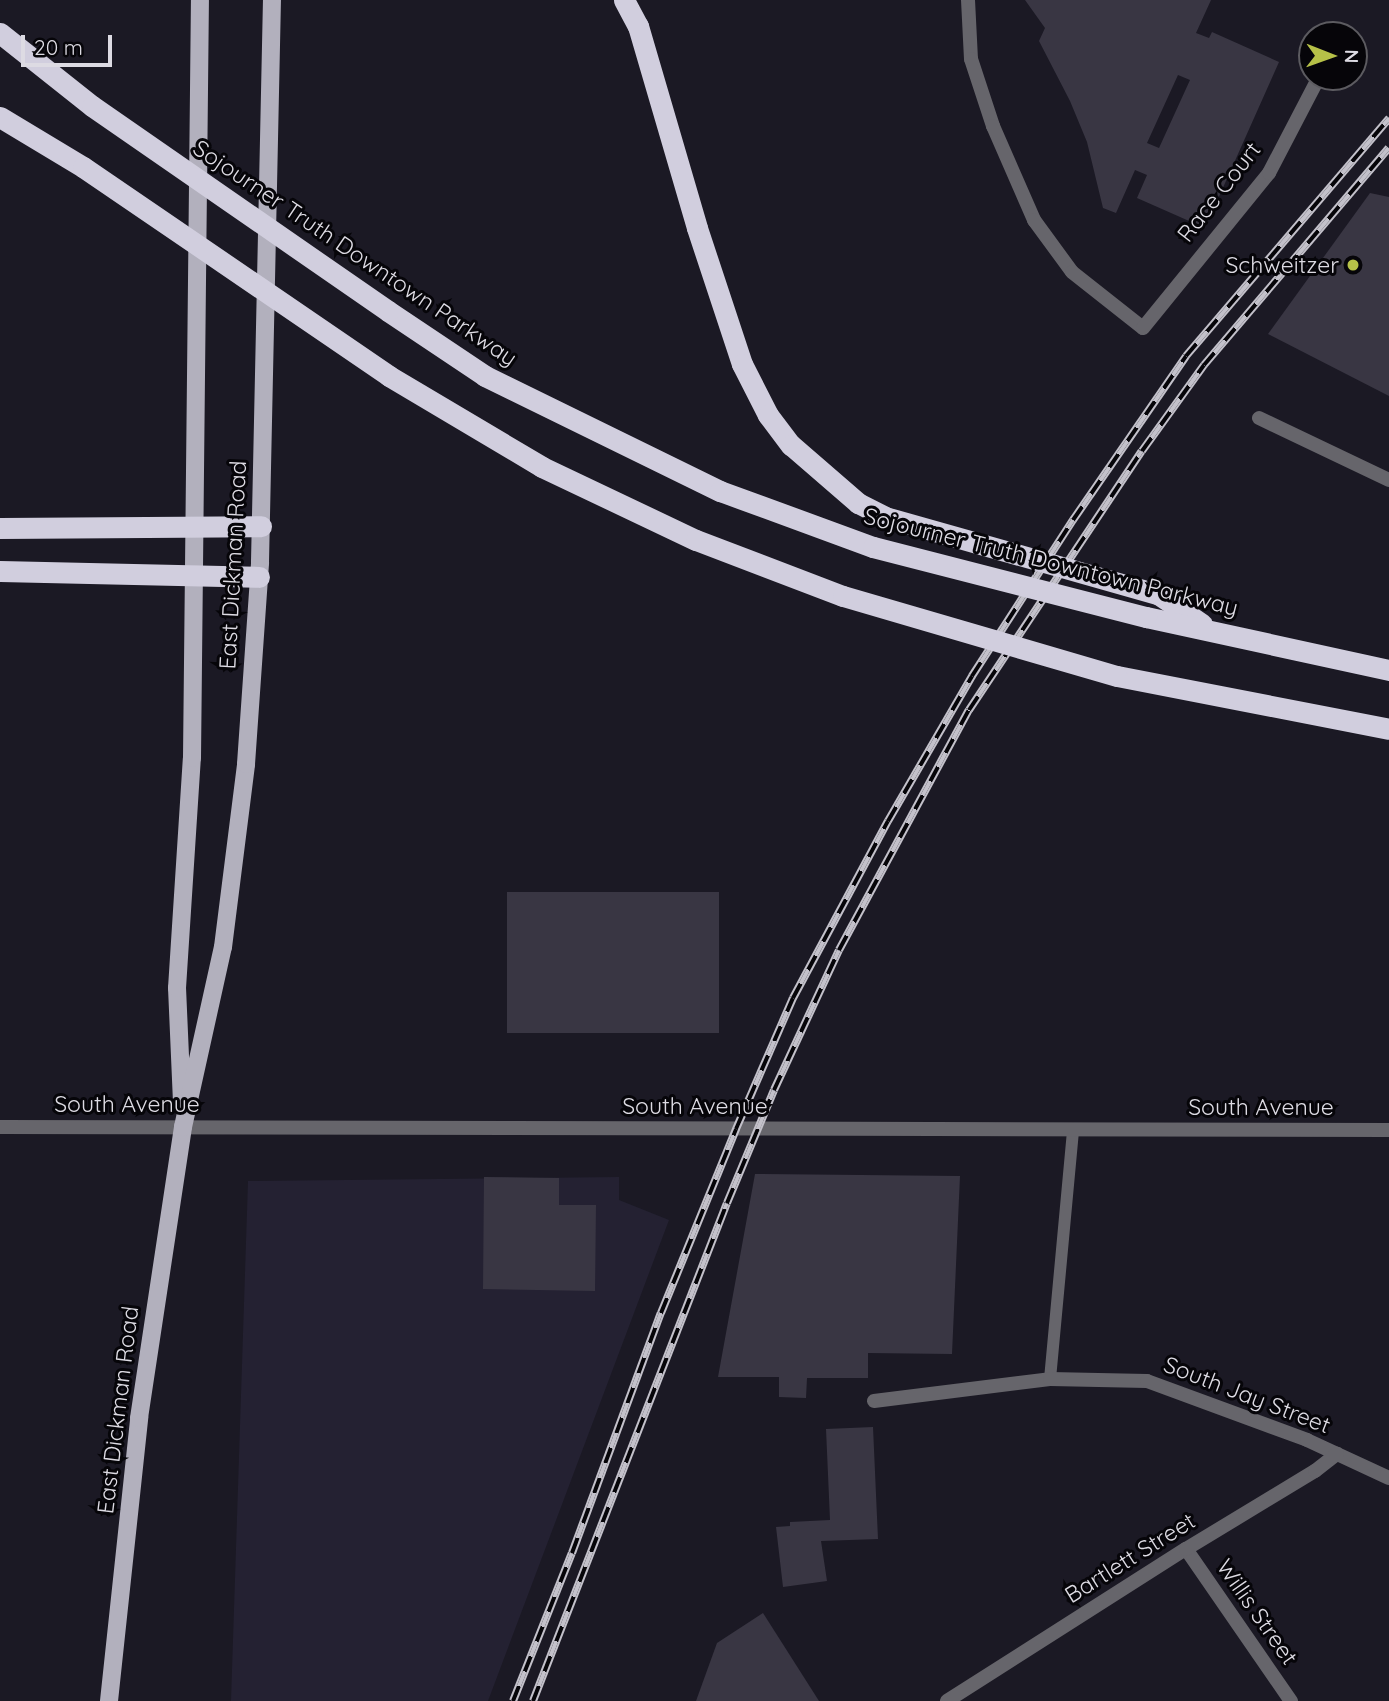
<!DOCTYPE html>
<style>
body{margin:0}
#map{position:relative;width:1389px;height:1701px;overflow:hidden;background:#1b1924;font-family:Quicksand,sans-serif}
div>[style]{position:absolute}
.built>*{inset:0;background:#242132}
.building>*{inset:0;background:#393643;transform-origin:0 0}
.service>*{height:12px;margin:-6px;padding:0 6px;transform-origin:6px;border-radius:6px;background:#66656b}
.minor>*{height:14px;margin:-7px;padding:0 7px;transform-origin:7px;border-radius:7px;background:#66656b}
.primary>*{height:18px;margin:-9px;padding:0 9px;transform-origin:9px;border-radius:9px;background:#b2b0bd}
.motorway>*{height:21px;margin:-10.5px;padding:0 10.5px;transform-origin:10.5px;border-radius:10.5px;background:#d1cede}
.rail>*{height:8px;margin-top:-4px;transform-origin:0;background:repeating-linear-gradient(90deg,#060509 0 16px,#c3c1ca 0 32px);box-sizing:border-box;border-block:2px solid #c3c1ca}
.motorway-bridge>*{height:21px;margin:-10.5px;padding:0 10.5px;transform-origin:10.5px;border-radius:10.5px;background:#d1cede}
.dots>*{width:19px;height:19px;translate:-50% -50%;box-sizing:border-box;border:4px solid #060509;border-radius:50%}
span{translate:-50% -50%;white-space:nowrap;text-align:center;line-height:1.15;-webkit-text-stroke:6px #060509;paint-order:stroke}
.street-label{font-size:23px;color:#dddbe3}
.poi-label{font-size:23px;color:#dddbe3}
.right{translate:-100% -50%;text-align:right}
.north{position:absolute;left:1298px;top:21px;width:70px;height:70px;box-sizing:border-box;background:#060509;border:2px solid #5c5b60;border-radius:50%;rotate:91deg;font-size:19px;font-weight:700;line-height:28px;text-align:center;color:#dddbe3}
.north::after{content:'';display:block;margin:auto;width:24px;height:32px;background:#b6c148;clip-path:polygon(50% 0,100% 100%,50% 72%,0 100%)}
.scale{position:absolute;left:21px;top:35px;width:91px;height:32px;box-sizing:border-box;border:4px solid #dddbe3;border-top:0;padding-left:9px;font-size:21px;line-height:24px;white-space:nowrap;color:#dddbe3;-webkit-text-stroke:5px #060509;paint-order:stroke}
</style>
<div id="map">
<div class="built">
<div style="clip-path:polygon(619px 1177px,619px 1200px,669px 1220px,488px 1701px,231px 1701px,248px 1181px)"></div>
</div>
<div class="building">
<div style="clip-path:polygon(evenodd,1025px 0,1211px 0,1196px 33px,1209px 38px,1212px 32px,1279px 62px,1205px 228px,1137px 198px,1147px 175px,1135px 170px,1116px 213px,1103px 208px,1087px 142px,1070px 101px,1039px 41px,1045px 28px,1025px 0,1178px 75px,1190px 80px,1159px 148px,1147px 143px,1178px 75px)"></div>
<div style="clip-path:polygon(1370px 193px,1389px 197px,1389px 396px,1268px 334px)"></div>
<div style="left:507px;top:892px;width:212px;height:141px"></div>
<div style="clip-path:polygon(755px 1174px,960px 1176px,952px 1354px,868px 1353px,868px 1378px,807px 1378px,806px 1398px,779px 1397px,779px 1377px,718px 1377px)"></div>
<div style="clip-path:polygon(484px 1177px,559px 1178px,559px 1205px,596px 1205px,595px 1291px,483px 1289px)"></div>
<div style="clip-path:polygon(873px 1427px,878px 1539px,821px 1541px,827px 1581px,783px 1587px,776px 1527px,790px 1526px,790px 1522px,830px 1520px,826px 1429px)"></div>
<div style="clip-path:polygon(763px 1613px,819px 1701px,696px 1701px,717px 1643px)"></div>
</div>
<div class="service">
<div style="left:1050px;top:1379px;width:249px;rotate:-84.7deg"></div>
</div>
<div class="minor">
<div style="left:968px;top:0;width:59px;rotate:87.1deg"></div>
<div style="left:971px;top:59px;width:71px;rotate:71.8deg"></div>
<div style="left:993px;top:126px;width:103px;rotate:66.4deg"></div>
<div style="left:1034px;top:220px;width:64px;rotate:53.8deg"></div>
<div style="left:1072px;top:272px;width:90px;rotate:38.3deg"></div>
<div style="left:1143px;top:328px;width:200px;rotate:-50.9deg"></div>
<div style="left:1269px;top:173px;width:108px;rotate:-62.5deg"></div>
<div style="left:1259px;top:418px;width:144px;rotate:25.5deg"></div>
<div style="left:0;top:1127px;width:1389px;rotate:0.12deg"></div>
<div style="left:874px;top:1401px;width:177px;rotate:-7.1deg"></div>
<div style="left:1050px;top:1379px;width:97px;rotate:1.2deg"></div>
<div style="left:1147px;top:1381px;width:171px;rotate:20.2deg"></div>
<div style="left:1307px;top:1440px;width:90px;rotate:24.9deg"></div>
<div style="left:1186px;top:1549px;width:185px;rotate:55.4deg"></div>
<div style="left:947px;top:1701px;width:283px;rotate:-32.5deg"></div>
<div style="left:1186px;top:1549px;width:151px;rotate:-31.2deg"></div>
<div style="left:1315px;top:1471px;width:28px;rotate:-38deg"></div>
</div>
<div class="primary">
<div style="left:182px;top:1102px;width:114px;rotate:-92.5deg"></div>
<div style="left:177px;top:988px;width:230px;rotate:-86.3deg"></div>
<div style="left:192px;top:758px;width:758px;rotate:-89.4deg"></div>
<div style="left:109px;top:1701px;width:285px;rotate:-83.9deg"></div>
<div style="left:139px;top:1418px;width:294px;rotate:-81.4deg"></div>
<div style="left:183px;top:1127px;width:184px;rotate:-77.5deg"></div>
<div style="left:223px;top:947px;width:184px;rotate:-82.8deg"></div>
<div style="left:246px;top:764px;width:202px;rotate:-86deg"></div>
<div style="left:260px;top:562px;width:562px;rotate:-88.78deg"></div>
</div>
<div class="motorway">
<div style="left:624px;top:0;width:30px;rotate:62deg"></div>
<div style="left:638px;top:26px;width:210px;rotate:73.7deg"></div>
<div style="left:697px;top:228px;width:143px;rotate:71.7deg"></div>
<div style="left:742px;top:364px;width:57px;rotate:63deg"></div>
<div style="left:768px;top:415px;width:38px;rotate:53deg"></div>
<div style="left:791px;top:445px;width:89px;rotate:40.9deg"></div>
<div style="left:858px;top:503px;width:30px;rotate:27deg"></div>
<div style="left:0;top:33px;width:117px;rotate:38.4deg"></div>
<div style="left:0;top:117px;width:97px;rotate:31.1deg"></div>
<div style="left:388px;top:311px;width:117px;rotate:33.8deg"></div>
<div style="left:485px;top:376px;width:262px;rotate:26.1deg"></div>
<div style="left:720px;top:491px;width:163px;rotate:20.1deg"></div>
<div style="left:389px;top:376px;width:178px;rotate:30.7deg"></div>
<div style="left:542px;top:467px;width:170px;rotate:25.4deg"></div>
<div style="left:696px;top:540px;width:157px;rotate:20.9deg"></div>
<div style="left:0;top:528px;width:261px;rotate:-0.4deg"></div>
<div style="left:0;top:571px;width:259px;rotate:1.3deg"></div>
<div style="left:1158px;top:594px;width:53px;rotate:34.3deg"></div>
<div style="left:1146px;top:617px;width:249px;rotate:12.3deg"></div>
<div style="left:1117px;top:676px;width:277px;rotate:11deg"></div>
</div>
<div class="rail">
<div style="left:513px;top:1701px;width:159px;rotate:-68.3deg"></div>
<div style="left:572px;top:1553px;width:256px;rotate:-69.7deg"></div>
<div style="left:661px;top:1313px;width:199px;rotate:-67.8deg"></div>
<div style="left:736px;top:1129px;width:143px;rotate:-66.5deg"></div>
<div style="left:793px;top:998px;width:201px;rotate:-61.8deg"></div>
<div style="left:888px;top:821px;width:168px;rotate:-59.9deg"></div>
<div style="left:972px;top:676px;width:186px;rotate:-57.1deg"></div>
<div style="left:1073px;top:520px;width:199px;rotate:-55.4deg"></div>
<div style="left:1186px;top:356px;width:313px;rotate:-49.5deg"></div>
<div style="left:533px;top:1701px;width:534px;rotate:-68.72deg"></div>
<div style="left:727px;top:1203px;width:122px;rotate:-67.4deg"></div>
<div style="left:774px;top:1090px;width:154px;rotate:-65.1deg"></div>
<div style="left:839px;top:950px;width:273px;rotate:-61.6deg"></div>
<div style="left:969px;top:710px;width:311px;rotate:-56.3deg"></div>
<div style="left:1142px;top:451px;width:106px;rotate:-54.2deg"></div>
<div style="left:1204px;top:365px;width:285px;rotate:-49.6deg"></div>
</div>
<div class="motorway-bridge">
<div style="left:92px;top:106px;width:360px;rotate:34.7deg"></div>
<div style="left:83px;top:167px;width:371px;rotate:34.3deg"></div>
<div style="left:885px;top:517px;width:284px;rotate:15.8deg"></div>
<div style="left:873px;top:547px;width:282px;rotate:14.4deg"></div>
<div style="left:843px;top:596px;width:285px;rotate:16.3deg"></div>
</div>
<div class="dots">
<div style="left:1353px;top:265px;background:#b6c148"></div>
</div>
<div class="street-label">
<span style="left:1219px;top:192px;rotate:-52deg">Race Court</span>
<span style="left:355px;top:253px;rotate:34deg">Sojourner Truth Downtown Parkway</span>
<span style="left:1051px;top:562px;rotate:14deg">Sojourner Truth Downtown Parkway</span>
<span style="left:233px;top:565px;rotate:-87deg">East Dickman Road</span>
<span style="left:127px;top:1104px">South Avenue</span>
<span style="left:695px;top:1106px">South Avenue</span>
<span style="left:1261px;top:1107px">South Avenue</span>
<span style="left:1247px;top:1395px;rotate:21deg">South Jay Street</span>
<span style="left:118px;top:1410px;rotate:-83deg">East Dickman Road</span>
<span style="left:1130px;top:1558px;rotate:-32deg">Bartlett Street</span>
<span style="left:1257px;top:1612px;rotate:55deg">Willis Street</span>
</div>
<div class="poi-label">
<span class="right" style="left:1339px;top:265px">Schweitzer</span>
</div>
<div class="north">N</div>
<div class="scale">20 m</div>
</div>
